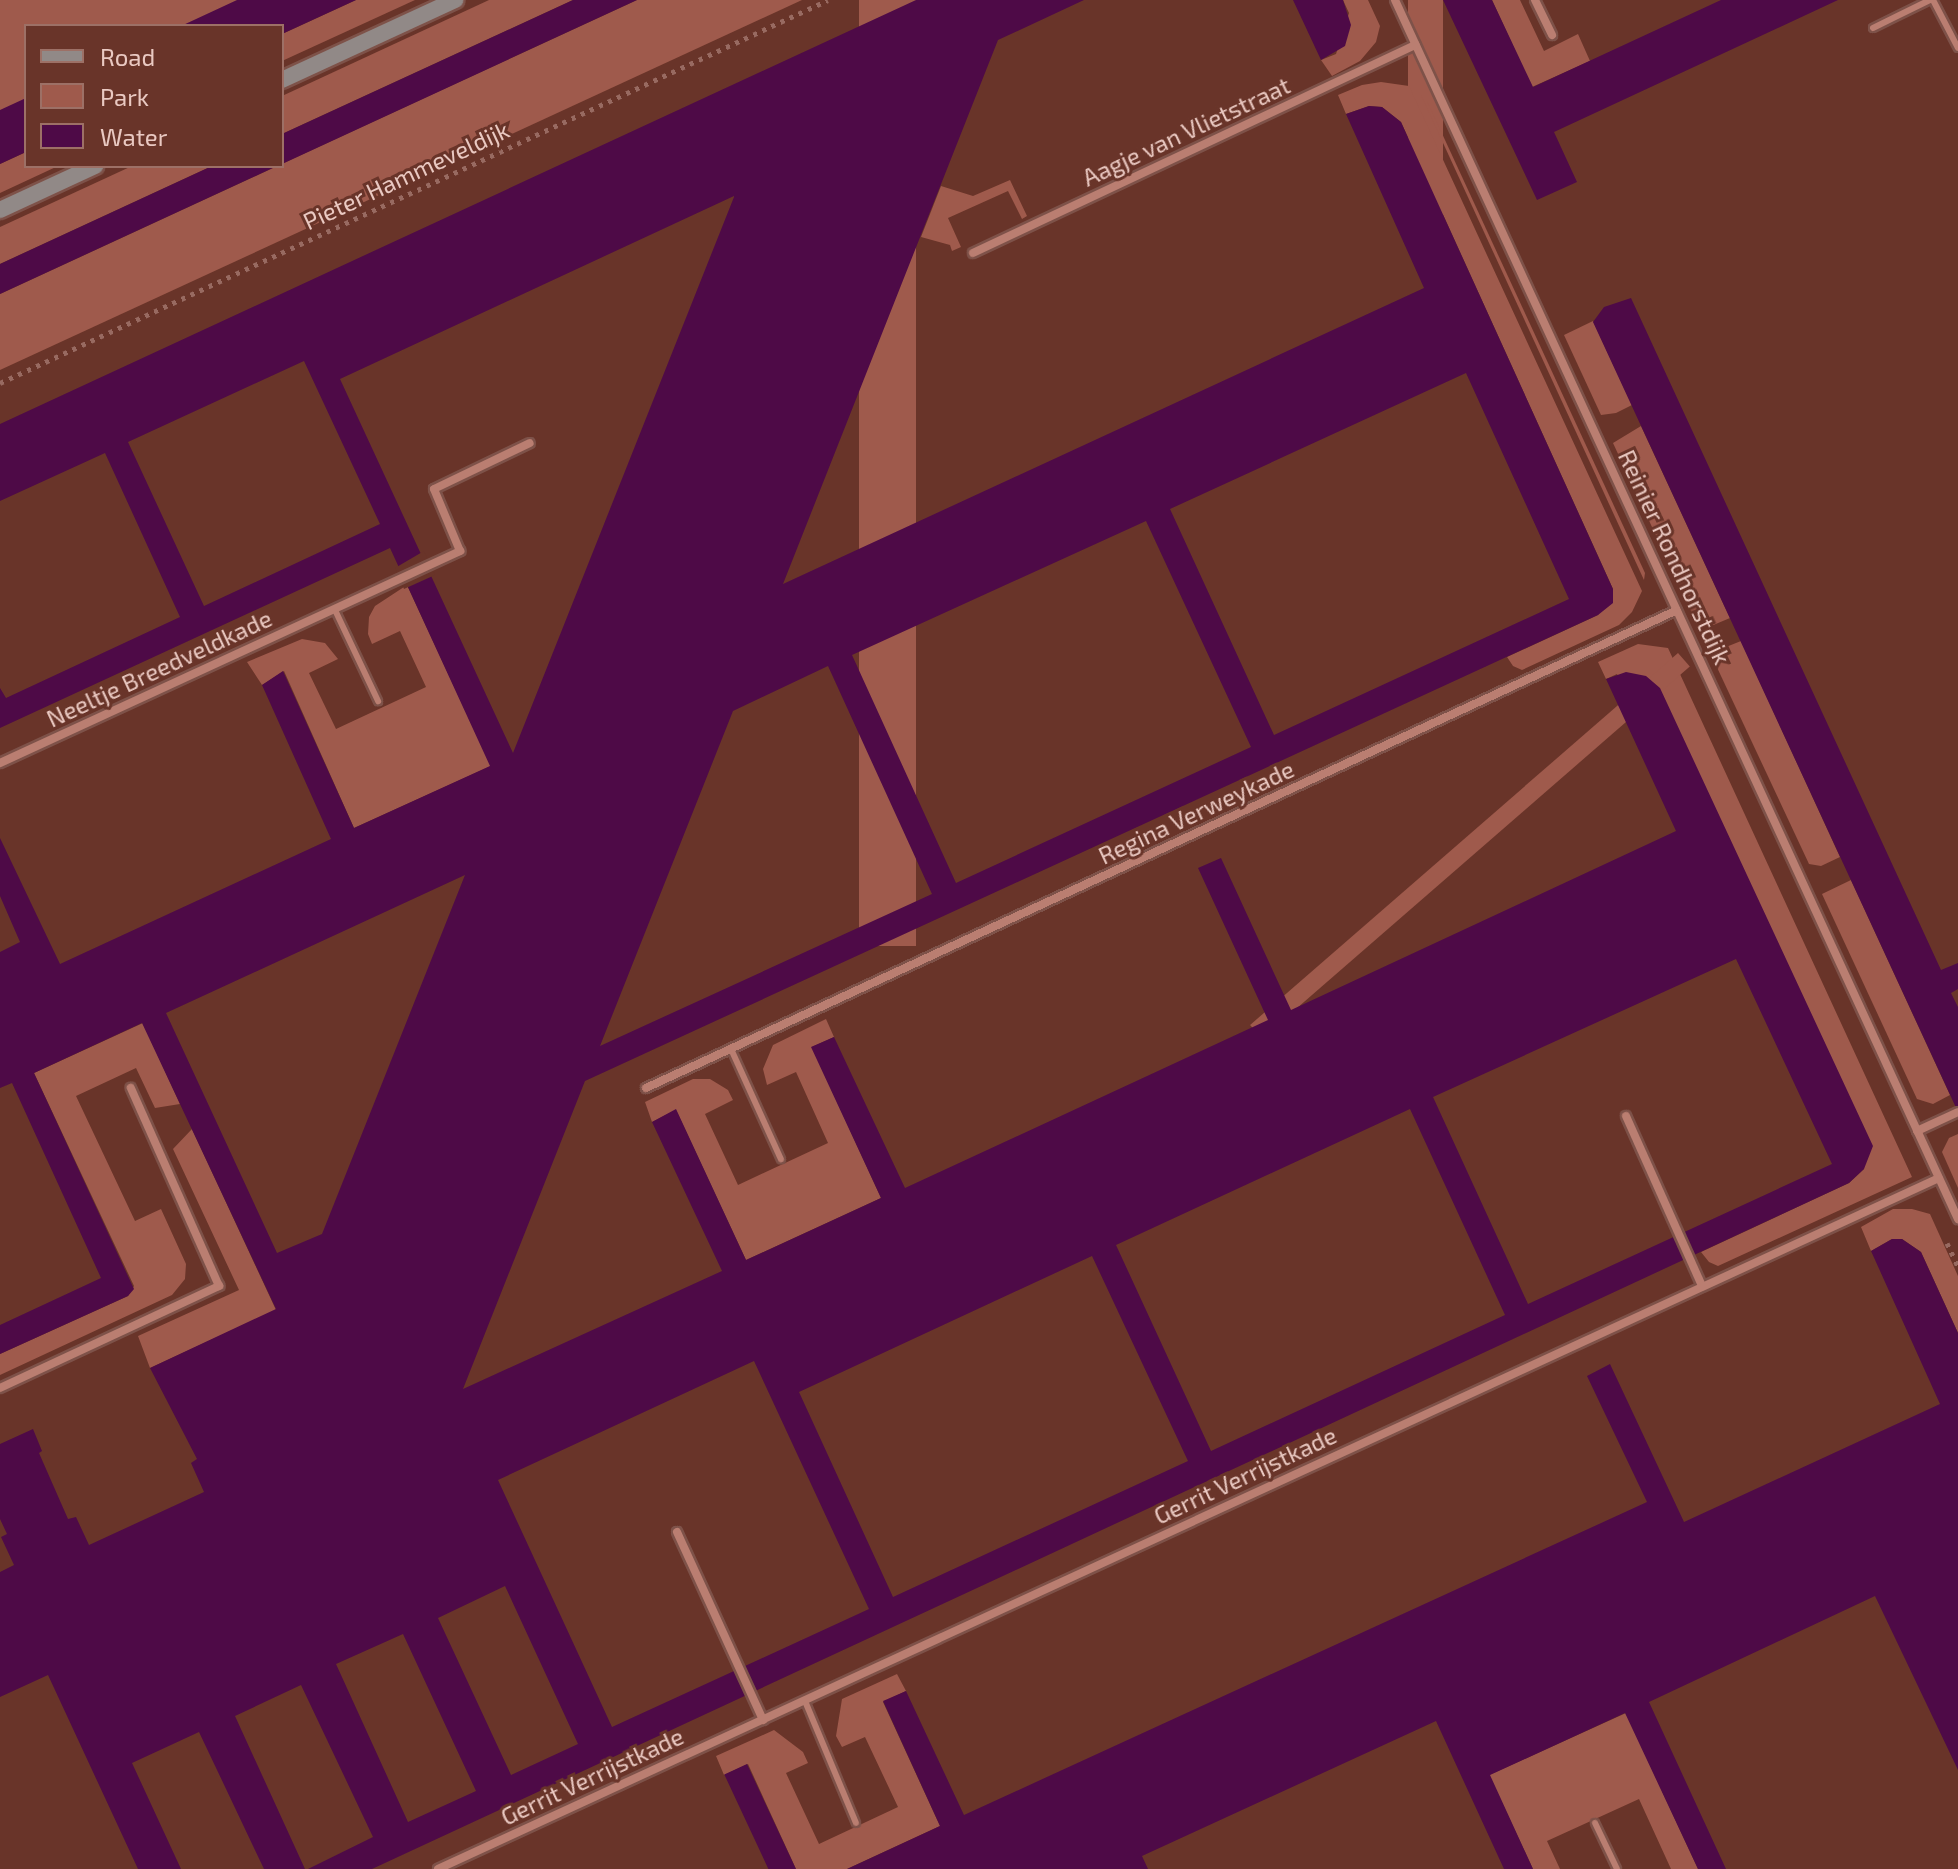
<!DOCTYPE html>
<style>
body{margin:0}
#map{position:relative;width:1958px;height:1869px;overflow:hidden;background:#693429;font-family:"Exo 2",sans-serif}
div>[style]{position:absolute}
.green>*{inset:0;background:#9f5a4c;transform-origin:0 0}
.water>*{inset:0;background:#4e0a47;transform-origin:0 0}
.pier>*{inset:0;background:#693429}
.path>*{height:5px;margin-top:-2.5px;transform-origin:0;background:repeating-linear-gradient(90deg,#986a61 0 4px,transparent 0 10px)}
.roads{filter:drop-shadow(2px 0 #7e5249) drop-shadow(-2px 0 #7e5249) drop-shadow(0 2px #7e5249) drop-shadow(0 -2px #7e5249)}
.lane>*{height:6px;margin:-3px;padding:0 3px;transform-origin:3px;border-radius:3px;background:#ba7e71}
.street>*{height:8px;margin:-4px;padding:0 4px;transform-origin:4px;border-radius:4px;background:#ba7e71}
.secondary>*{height:16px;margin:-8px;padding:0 8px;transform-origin:8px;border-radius:8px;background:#918987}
span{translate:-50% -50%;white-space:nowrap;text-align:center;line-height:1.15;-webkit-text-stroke:6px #693429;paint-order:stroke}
.street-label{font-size:24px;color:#eac9c2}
.legend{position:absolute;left:24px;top:24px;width:260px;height:144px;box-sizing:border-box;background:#693429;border:2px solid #9d7066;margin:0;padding:10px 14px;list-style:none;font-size:24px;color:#eac9c2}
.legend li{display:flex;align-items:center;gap:16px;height:40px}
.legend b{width:40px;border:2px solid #9d7066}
</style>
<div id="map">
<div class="green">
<div style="clip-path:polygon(0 0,295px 0,238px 26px,26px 26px,26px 122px,0 134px)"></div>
<div style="clip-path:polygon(356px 0,415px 0,282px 61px,282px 34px)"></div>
<div style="clip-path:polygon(489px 0,573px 0,282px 134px,282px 96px)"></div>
<div style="clip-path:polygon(637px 0,802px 0,0 370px,0 294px)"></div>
<div style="left:859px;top:0;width:57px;height:946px"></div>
<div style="clip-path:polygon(1343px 0,1368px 0,1380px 26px,1376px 42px,1360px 61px,1332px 76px,1321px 60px,1336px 54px,1349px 13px)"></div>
<div style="left:1408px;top:0;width:35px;height:234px"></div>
<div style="clip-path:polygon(1492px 0,1520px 0,1544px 51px,1578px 34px,1590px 61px,1532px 87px)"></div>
<div style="clip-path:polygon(1381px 82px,1409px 86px,1642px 591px,1632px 612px,1619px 625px,1522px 670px,1513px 666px,1507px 657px,1598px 615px,1613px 589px,1401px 122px,1382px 107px,1369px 106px,1346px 114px,1338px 95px,1362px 85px)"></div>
<div style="clip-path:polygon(1421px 95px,1427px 101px,1645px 573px,1644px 580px)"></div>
<div style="clip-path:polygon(26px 152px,26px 166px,58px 166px,0 193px,0 164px)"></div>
<div style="clip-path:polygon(132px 166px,212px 166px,0 264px,0 227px)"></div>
<div style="clip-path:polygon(1010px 180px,1027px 216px,1022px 219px,1008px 191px,948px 218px,961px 247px,952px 251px,950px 245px,921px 237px,941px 186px,973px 196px)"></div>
<div style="clip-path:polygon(1593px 321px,1632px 405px,1616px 413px,1601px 415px,1564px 335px)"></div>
<div style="clip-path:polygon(1641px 426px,1730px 618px,1711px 626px,1697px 624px,1613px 443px)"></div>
<div style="clip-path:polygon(407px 585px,491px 766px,354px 828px,284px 671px,262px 685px,247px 662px,302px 639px,325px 643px,338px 659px,309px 673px,336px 729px,426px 687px,400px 631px,372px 644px,368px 634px,369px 617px,375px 606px)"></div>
<div style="clip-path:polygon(1741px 641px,1840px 857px,1821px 866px,1809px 864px,1714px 661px,1721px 649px)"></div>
<div style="clip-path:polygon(1638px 644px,1668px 648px,1912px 1177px,1718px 1266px,1709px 1262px,1701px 1252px,1849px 1183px,1864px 1169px,1617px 674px,1606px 679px,1598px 662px)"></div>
<div style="left:1678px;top:653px;width:18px;height:567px;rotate:49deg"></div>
<div style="clip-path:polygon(1851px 880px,1950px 1095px,1933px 1104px,1917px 1099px,1822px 894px)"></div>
<div style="clip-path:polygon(826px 1019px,834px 1037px,812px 1047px,881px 1198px,746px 1260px,676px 1110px,652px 1122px,645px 1102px,693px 1079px,710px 1079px,728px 1090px,733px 1100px,705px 1114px,738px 1185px,828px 1143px,796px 1072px,767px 1085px,763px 1069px,773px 1045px)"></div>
<div style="clip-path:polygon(143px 1023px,180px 1104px,155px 1108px,136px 1068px,76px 1096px,135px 1221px,161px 1209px,186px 1264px,185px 1279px,172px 1295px,0 1375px,0 1354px,128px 1296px,134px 1286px,34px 1073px)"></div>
<div style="clip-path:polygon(192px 1129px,276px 1310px,150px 1368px,138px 1336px,239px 1290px,173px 1149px)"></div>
<div style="clip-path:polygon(1958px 1134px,1958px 1188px,1942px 1152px,1949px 1138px)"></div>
<div style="clip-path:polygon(1893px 1209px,1912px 1209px,1930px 1214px,1958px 1276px,1958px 1333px,1921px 1252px,1902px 1239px,1892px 1239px,1871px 1251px,1861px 1227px)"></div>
<div style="clip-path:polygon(897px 1674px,906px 1691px,883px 1702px,940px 1826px,847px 1869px,796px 1869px,748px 1764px,724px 1775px,716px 1756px,774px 1730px,803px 1752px,808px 1763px,786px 1773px,819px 1844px,898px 1807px,865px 1737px,842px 1747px,836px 1736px,842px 1699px)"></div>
<div style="clip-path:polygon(1626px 1713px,1698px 1869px,1671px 1869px,1639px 1799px,1547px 1841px,1560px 1869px,1533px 1869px,1489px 1775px)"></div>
</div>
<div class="water">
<div style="clip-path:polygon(237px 0,356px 0,282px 34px,282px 26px,181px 26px)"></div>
<div style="clip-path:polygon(573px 0,637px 0,282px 164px,282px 134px)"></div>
<div style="clip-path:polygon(evenodd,916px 0,1084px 0,998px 40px,783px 584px,1424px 288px,1346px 114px,1369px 106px,1382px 107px,1401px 122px,1613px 589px,1613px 603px,1598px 615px,585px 1081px,463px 1389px,722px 1271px,652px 1122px,676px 1109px,746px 1260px,881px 1198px,811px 1047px,834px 1037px,905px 1188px,1268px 1020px,1198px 868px,1221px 858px,1291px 1010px,1676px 831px,1606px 679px,1626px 672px,1646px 676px,1660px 688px,1873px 1146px,1864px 1169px,1849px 1183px,372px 1869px,308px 1869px,373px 1837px,301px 1685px,235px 1716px,305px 1869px,264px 1869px,199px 1732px,132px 1763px,181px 1869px,138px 1869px,48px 1675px,0 1697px,0 1572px,14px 1565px,1px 1537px,7px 1534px,0 1519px,0 1444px,33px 1429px,42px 1451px,39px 1453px,68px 1519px,76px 1517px,89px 1545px,204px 1492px,191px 1463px,197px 1459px,150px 1368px,276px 1309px,142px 1023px,34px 1073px,134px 1289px,128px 1296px,0 1354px,0 1325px,101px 1278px,12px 1083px,0 1088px,0 952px,20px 942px,0 896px,0 838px,60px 964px,331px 839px,262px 685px,283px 671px,354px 828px,490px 766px,390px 548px,0 728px,0 688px,6px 698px,180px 617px,105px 453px,0 501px,0 424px,916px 0,734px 196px,734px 197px,513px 753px,340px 379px,734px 196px,916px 0,304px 361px,380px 524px,204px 606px,128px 442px,304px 361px,916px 0,1466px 373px,1569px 599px,1274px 735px,1170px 509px,1466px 373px,916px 0,1146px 521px,1251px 747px,956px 883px,852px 655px,1146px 521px,916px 0,828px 666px,932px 894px,600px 1046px,733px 711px,828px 666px,916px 0,465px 875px,322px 1234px,277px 1253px,166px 1013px,465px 875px,916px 0,1736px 959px,1832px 1164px,1528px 1304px,1433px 1097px,1736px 959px,916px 0,1410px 1109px,1505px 1315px,1211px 1451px,1116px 1245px,1410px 1109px,916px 0,1092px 1256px,1188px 1461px,893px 1597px,799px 1392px,1092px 1256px,916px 0,754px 1361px,869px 1609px,612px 1727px,498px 1480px,754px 1361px,916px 0,505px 1586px,578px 1744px,511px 1775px,438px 1618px,505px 1586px,916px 0,403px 1634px,476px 1791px,408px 1822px,336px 1664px,403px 1634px)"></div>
<div style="clip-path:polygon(1293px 0,1343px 0,1351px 25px,1345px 46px,1321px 60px)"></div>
<div style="clip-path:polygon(1443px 0,1492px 0,1533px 87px,1721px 0,1838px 0,1554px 132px,1577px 182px,1537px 200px)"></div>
<div style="clip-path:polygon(26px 98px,26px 152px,0 164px,0 110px)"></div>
<div style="clip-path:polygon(212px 166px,277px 166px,0 294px,0 264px)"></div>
<div style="clip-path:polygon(1631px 298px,1941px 970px,1958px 963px,1958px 989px,1951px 993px,1958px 1007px,1958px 1112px,1593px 322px,1604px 307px)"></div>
<div style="clip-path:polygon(1892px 1239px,1902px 1239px,1921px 1252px,1958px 1333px,1958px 1770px,1875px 1596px,1649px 1702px,1726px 1869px,1698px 1869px,1625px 1713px,1490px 1775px,1533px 1869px,1504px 1869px,1436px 1721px,1142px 1856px,1148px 1869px,847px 1869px,940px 1826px,883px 1701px,906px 1691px,964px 1815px,1647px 1502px,1587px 1376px,1610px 1364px,1684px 1522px,1940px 1404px,1871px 1251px)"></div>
<div style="left:747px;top:1764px;width:116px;height:25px;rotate:65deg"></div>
</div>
<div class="pier">
<div style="clip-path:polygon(424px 551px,435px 575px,404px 589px,395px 568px)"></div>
</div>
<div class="path">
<div style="left:0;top:383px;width:912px;rotate:-24.82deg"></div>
<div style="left:1947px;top:1243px;width:26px;rotate:65deg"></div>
</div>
<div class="roads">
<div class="lane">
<div style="left:1933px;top:0;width:54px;rotate:62.5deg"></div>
<div style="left:1873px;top:28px;width:64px;rotate:-26.2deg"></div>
<div style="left:335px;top:610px;width:101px;rotate:64.7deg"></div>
<div style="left:731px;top:1049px;width:121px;rotate:65.6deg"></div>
<div style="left:805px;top:1701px;width:132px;rotate:67.3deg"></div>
<div style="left:1595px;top:1823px;width:51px;rotate:64.4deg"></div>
</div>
<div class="street">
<div style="left:1395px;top:0;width:1343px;rotate:65.21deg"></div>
<div style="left:1535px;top:0;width:39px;rotate:64deg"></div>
<div style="left:973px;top:253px;width:489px;rotate:-25.2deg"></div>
<div style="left:0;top:763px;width:507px;rotate:-24.74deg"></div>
<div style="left:460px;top:551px;width:67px;rotate:-112.8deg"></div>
<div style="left:434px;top:489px;width:106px;rotate:-25.6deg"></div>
<div style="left:646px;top:1088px;width:1136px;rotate:-24.87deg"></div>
<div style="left:1626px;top:1116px;width:186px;rotate:65.9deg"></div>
<div style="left:1917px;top:1131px;width:45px;rotate:-24.9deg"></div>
<div style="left:0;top:1388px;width:242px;rotate:-25deg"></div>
<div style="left:219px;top:1286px;width:217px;rotate:-114deg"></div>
<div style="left:677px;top:1532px;width:207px;rotate:65.4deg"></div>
<div style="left:438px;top:1869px;width:1652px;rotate:-24.72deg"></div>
</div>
<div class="secondary">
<div style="left:282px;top:80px;width:191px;rotate:-24.8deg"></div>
<div style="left:0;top:210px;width:105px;rotate:-24.9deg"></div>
</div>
</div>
<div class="street-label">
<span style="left:1186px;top:131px;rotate:-25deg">Aagje van Vlietstraat</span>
<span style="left:406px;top:175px;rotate:-25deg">Pieter Hammeveldijk</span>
<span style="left:1675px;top:557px;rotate:65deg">Reinier Rondhorstdijk</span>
<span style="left:159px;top:668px;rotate:-25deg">Neeltje Breedveldkade</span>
<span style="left:1196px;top:812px;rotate:-25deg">Regina Verweykade</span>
<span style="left:1245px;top:1475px;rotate:-25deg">Gerrit Verrijstkade</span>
<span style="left:592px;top:1776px;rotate:-25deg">Gerrit Verrijstkade</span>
</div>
<ul class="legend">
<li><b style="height:10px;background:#918987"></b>Road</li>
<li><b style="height:22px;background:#9f5a4c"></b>Park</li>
<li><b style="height:22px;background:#4e0a47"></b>Water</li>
</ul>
</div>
